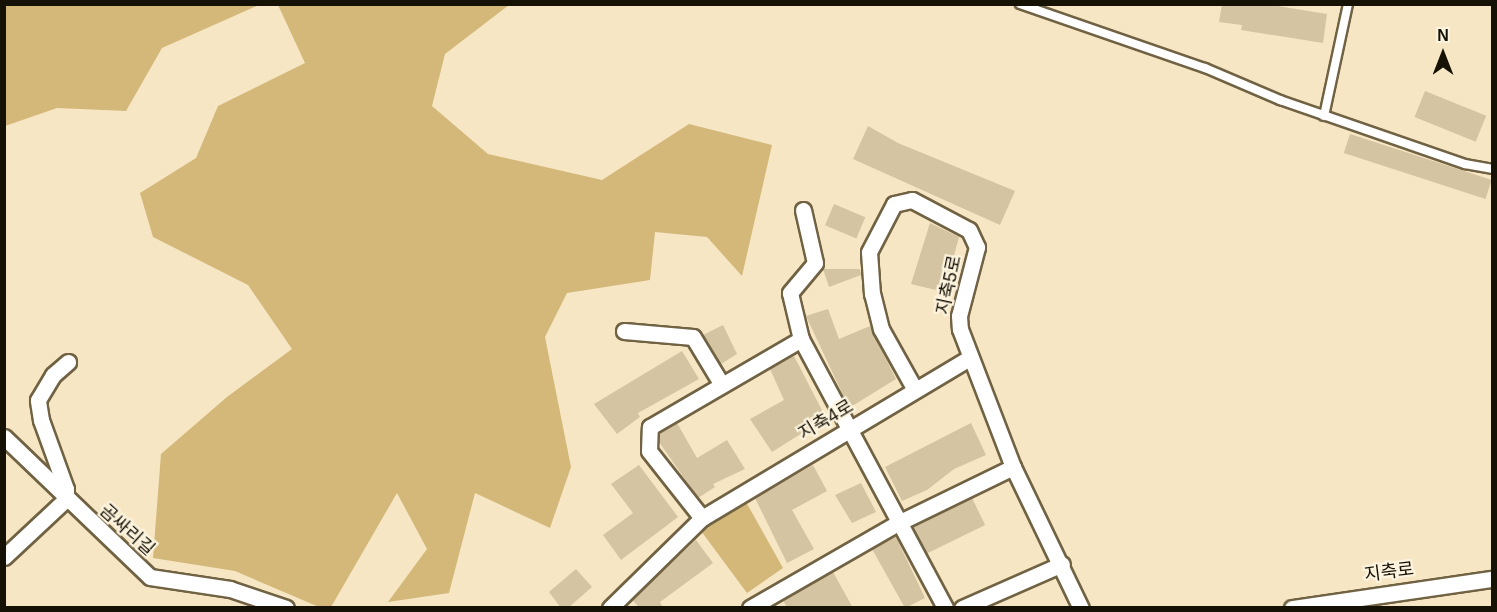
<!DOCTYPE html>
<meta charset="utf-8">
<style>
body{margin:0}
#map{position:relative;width:1497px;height:612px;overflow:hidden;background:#f6e6c3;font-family:Helvetica,"Noto Sans KR",sans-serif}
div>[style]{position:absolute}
.green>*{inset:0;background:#d3b87a}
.building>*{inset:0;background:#d4c4a2;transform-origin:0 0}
.roads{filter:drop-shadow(2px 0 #706243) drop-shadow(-2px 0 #706243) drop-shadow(0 2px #706243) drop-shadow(0 -2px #706243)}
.lane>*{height:8px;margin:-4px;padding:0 4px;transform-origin:4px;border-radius:4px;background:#fff}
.street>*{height:15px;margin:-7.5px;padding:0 7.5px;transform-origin:7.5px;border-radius:7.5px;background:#fff}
span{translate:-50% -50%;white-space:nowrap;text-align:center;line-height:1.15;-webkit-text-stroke:4.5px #fdf4df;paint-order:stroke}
.street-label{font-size:18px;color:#161105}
.frame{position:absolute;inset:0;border:6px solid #161105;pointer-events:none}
.north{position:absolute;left:1413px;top:24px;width:60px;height:60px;-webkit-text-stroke:4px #fdf4df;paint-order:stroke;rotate:0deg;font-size:16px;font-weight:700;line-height:24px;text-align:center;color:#161105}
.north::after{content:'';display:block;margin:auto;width:21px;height:27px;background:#161105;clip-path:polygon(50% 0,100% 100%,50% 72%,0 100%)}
</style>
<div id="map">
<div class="green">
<div style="clip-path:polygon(4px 5px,5px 4px,259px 5px,162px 48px,126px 111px,57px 108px,5px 126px)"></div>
<div style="clip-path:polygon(278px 5px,509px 5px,445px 54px,432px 106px,488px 154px,602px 180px,689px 124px,772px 145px,742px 276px,707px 237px,655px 232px,650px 280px,567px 293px,545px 337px,571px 467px,550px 528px,475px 493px,449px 593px,388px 602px,427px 549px,397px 493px,331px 607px,319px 607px,235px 571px,153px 558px,161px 454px,227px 397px,292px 349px,248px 285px,153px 237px,140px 193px,196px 158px,218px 106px,305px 63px)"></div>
<div style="clip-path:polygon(746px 502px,783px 568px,747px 593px,701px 531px)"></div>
</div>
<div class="building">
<div style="clip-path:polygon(1222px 4px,1266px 4px,1327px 14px,1323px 43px,1241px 30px,1242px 25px,1219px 22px)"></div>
<div style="left:1425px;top:91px;width:66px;height:28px;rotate:22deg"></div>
<div style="clip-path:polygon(868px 126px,898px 143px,1015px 191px,1000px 225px,853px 159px)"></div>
<div style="left:1350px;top:134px;width:149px;height:20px;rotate:18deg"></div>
<div style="left:834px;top:204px;width:34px;height:23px;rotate:23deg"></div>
<div style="clip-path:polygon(930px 223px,959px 237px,944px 292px,911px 284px)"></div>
<div style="clip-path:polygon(823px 269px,860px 269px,861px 275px,829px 287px)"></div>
<div style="clip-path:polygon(828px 309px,839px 339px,870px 326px,896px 379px,849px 408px,806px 316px)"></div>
<div style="clip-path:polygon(723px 325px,737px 354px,721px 364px,703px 335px)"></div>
<div style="clip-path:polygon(682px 351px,699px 379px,638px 413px,640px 417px,617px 434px,594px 404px)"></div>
<div style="clip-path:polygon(794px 356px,826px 418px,772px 452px,750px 419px,784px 400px,770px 369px)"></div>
<div style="clip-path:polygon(677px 423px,697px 458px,727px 440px,745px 469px,713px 484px,715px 487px,698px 498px,659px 442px,659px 434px)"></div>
<div style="clip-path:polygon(971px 423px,986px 455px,954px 469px,927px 490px,902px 501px,885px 467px)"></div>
<div style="clip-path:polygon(639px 465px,678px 517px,621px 560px,603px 535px,633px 513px,611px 484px)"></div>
<div style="clip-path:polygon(813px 465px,827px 491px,792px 510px,814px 549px,787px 563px,755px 498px)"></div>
<div style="clip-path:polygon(861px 483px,876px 512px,852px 523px,835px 495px)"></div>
<div style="left:972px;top:498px;width:30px;height:66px;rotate:64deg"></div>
<div style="clip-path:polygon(896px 537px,925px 598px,905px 608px,872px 549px)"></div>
<div style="clip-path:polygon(696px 540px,713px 563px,660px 602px,663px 608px,640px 608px,632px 600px)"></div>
<div style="clip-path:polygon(576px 569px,592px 587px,568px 608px,561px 608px,549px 592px)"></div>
<div style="clip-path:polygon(833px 572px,853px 608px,787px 608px,783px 600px)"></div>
</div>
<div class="roads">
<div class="lane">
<div style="left:1020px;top:4px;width:196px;rotate:19.1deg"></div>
<div style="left:1205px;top:68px;width:82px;rotate:23.1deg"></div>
<div style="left:1280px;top:100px;width:196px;rotate:19.1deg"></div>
<div style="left:1465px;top:164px;width:27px;rotate:10deg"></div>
<div style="left:1324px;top:116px;width:115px;rotate:-77.9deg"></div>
</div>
<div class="street">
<div style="left:803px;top:210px;width:54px;rotate:77.2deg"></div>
<div style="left:815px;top:263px;width:39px;rotate:130deg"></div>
<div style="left:790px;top:293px;width:47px;rotate:76.6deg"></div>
<div style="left:801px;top:339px;width:305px;rotate:61.8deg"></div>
<div style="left:624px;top:331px;width:69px;rotate:5deg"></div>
<div style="left:693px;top:337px;width:56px;rotate:58.9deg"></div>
<div style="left:914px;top:388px;width:68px;rotate:-119.2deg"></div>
<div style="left:881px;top:329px;width:36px;rotate:-104deg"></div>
<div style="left:872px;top:294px;width:42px;rotate:-94.1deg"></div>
<div style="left:869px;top:252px;width:54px;rotate:-62.5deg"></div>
<div style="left:894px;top:204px;width:18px;rotate:-13deg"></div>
<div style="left:912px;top:200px;width:64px;rotate:27.8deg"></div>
<div style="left:969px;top:230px;width:19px;rotate:65deg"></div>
<div style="left:977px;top:247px;width:71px;rotate:104.6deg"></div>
<div style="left:959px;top:316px;width:13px;rotate:86deg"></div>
<div style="left:960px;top:329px;width:148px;rotate:69deg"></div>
<div style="left:1013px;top:467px;width:157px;rotate:64.3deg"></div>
<div style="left:4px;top:437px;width:202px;rotate:43.8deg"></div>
<div style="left:150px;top:577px;width:81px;rotate:8.5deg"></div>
<div style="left:230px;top:589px;width:59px;rotate:18.7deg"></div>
<div style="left:702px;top:518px;width:85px;rotate:-128.3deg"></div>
<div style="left:649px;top:451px;width:24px;rotate:-88deg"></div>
<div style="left:650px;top:427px;width:175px;rotate:-30.2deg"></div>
<div style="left:4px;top:557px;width:85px;rotate:-43.1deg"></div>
<div style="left:66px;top:499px;width:10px;rotate:-90deg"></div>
<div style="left:66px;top:489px;width:73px;rotate:-109.9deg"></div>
<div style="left:41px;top:420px;width:20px;rotate:-99deg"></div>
<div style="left:38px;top:400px;width:29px;rotate:-59deg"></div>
<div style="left:53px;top:375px;width:20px;rotate:-41deg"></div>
<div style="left:610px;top:608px;width:129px;rotate:-44.4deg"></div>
<div style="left:702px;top:518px;width:313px;rotate:-30.9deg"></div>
<div style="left:750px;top:608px;width:171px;rotate:-29.9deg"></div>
<div style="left:898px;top:523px;width:128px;rotate:-26deg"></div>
<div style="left:962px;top:608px;width:109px;rotate:-23.7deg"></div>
<div style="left:1292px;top:608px;width:202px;rotate:-8.3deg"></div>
</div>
</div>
<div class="street-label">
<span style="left:949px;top:285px;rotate:-78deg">지축5로</span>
<span style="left:826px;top:420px;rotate:-31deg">지축4로</span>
<span style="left:127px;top:530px;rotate:42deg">곰싸리길</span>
<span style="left:1389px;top:572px;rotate:-7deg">지축로</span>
</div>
<div class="frame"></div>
<div class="north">N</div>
</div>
